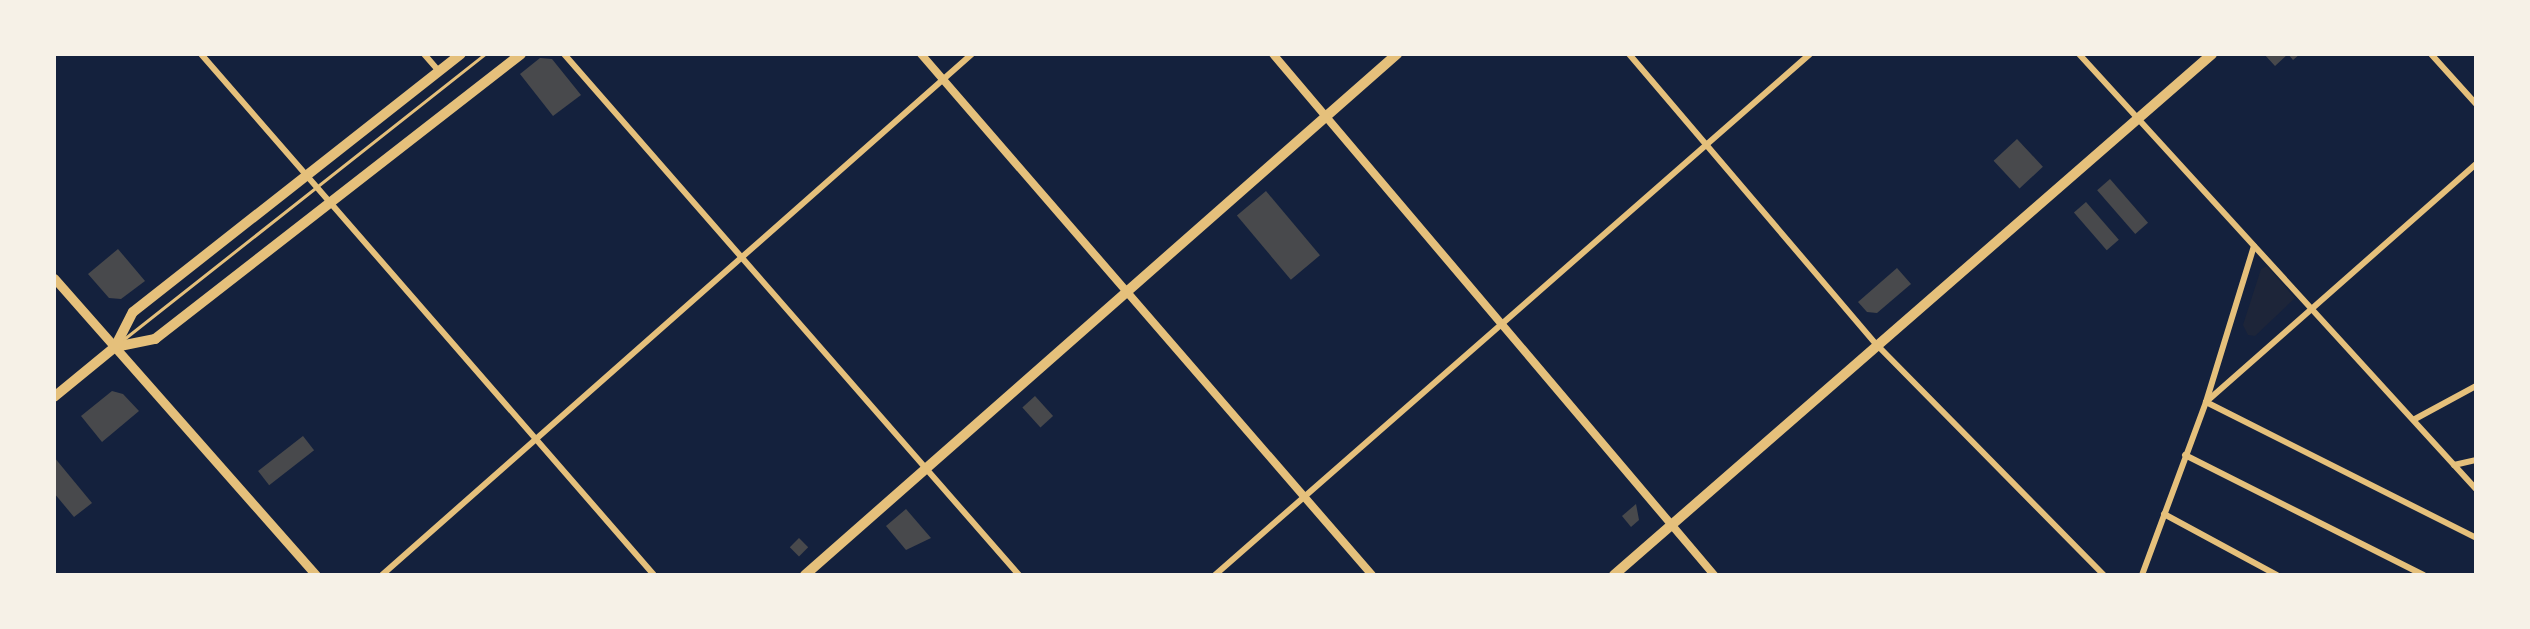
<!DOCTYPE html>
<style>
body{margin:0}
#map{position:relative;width:2530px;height:629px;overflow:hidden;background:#14213d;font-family:Montserrat,sans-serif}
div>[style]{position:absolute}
.green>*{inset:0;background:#1d2539}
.building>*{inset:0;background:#48494c;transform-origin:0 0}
.service>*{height:3px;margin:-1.5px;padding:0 1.5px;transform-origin:1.5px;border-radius:1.5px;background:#e5c07b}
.minor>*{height:6px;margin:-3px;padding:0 3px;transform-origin:3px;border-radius:3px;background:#e5c07b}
.tertiary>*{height:8px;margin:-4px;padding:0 4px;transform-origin:4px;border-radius:4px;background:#e5c07b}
.secondary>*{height:9px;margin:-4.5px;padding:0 4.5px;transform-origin:4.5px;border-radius:4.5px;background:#e5c07b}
.primary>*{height:10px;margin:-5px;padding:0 5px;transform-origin:5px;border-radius:5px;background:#e5c07b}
span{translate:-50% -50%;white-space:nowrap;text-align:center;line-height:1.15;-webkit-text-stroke:8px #f6f1e7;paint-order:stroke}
.frame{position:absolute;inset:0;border:56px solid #f6f1e7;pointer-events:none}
</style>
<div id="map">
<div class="green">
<div style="clip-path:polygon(2267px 266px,2295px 298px,2255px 336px,2248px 335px,2243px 325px,2261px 269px)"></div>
</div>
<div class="building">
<div style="clip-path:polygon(2264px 54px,2300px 54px,2293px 60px,2288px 54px,2275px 66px)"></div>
<div style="clip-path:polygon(540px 58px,552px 59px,581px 95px,553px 116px,520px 74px)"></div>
<div style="left:2017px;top:139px;width:38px;height:32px;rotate:47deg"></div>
<div style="left:2110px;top:179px;width:58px;height:17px;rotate:49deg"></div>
<div style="left:1266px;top:191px;width:84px;height:38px;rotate:50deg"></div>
<div style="left:2086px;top:202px;width:50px;height:16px;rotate:49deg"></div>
<div style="clip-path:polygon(118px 249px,145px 281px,121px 299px,109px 298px,88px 274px)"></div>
<div style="clip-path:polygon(1897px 268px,1911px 284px,1877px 313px,1867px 312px,1858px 302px)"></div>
<div style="clip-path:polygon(112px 391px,123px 394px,139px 411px,102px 442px,81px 416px)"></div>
<div style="left:1035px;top:396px;width:27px;height:17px;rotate:48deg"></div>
<div style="left:303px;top:436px;width:18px;height:57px;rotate:52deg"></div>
<div style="clip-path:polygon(54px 457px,92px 503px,74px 517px,54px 493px)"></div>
<div style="clip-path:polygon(1636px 504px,1639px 520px,1631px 527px,1622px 516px)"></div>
<div style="clip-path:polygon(906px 509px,931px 538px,906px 550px,886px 526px)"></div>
<div style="left:799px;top:538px;width:13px;height:13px;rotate:45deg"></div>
</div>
<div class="service">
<div style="left:124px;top:339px;width:460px;rotate:-38.3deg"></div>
</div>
<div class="minor">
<div style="left:201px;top:54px;width:690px;rotate:48.99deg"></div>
<div style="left:424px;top:54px;width:23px;rotate:49deg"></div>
<div style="left:564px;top:54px;width:692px;rotate:48.87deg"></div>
<div style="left:1629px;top:54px;width:382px;rotate:49.6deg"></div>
<div style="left:1877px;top:345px;width:323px;rotate:45.4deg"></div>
<div style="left:2079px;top:54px;width:589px;rotate:47.62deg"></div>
<div style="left:2431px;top:54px;width:67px;rotate:48deg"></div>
<div style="left:2476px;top:164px;width:360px;rotate:138.6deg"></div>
<div style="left:2206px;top:402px;width:302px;rotate:26.7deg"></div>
<div style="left:2415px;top:419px;width:69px;rotate:-28.4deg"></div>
<div style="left:2185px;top:455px;width:267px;rotate:26.7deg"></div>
<div style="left:2454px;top:465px;width:23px;rotate:-13deg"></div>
<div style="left:2164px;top:514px;width:128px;rotate:28.4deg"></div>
<div style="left:382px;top:575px;width:787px;rotate:-41.45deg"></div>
<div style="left:1215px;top:575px;width:791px;rotate:-41.21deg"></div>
<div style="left:2142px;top:575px;width:184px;rotate:-69.7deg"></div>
<div style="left:2206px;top:402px;width:163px;rotate:-72.9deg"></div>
</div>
<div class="tertiary">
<div style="left:921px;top:54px;width:689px;rotate:49.12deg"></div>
<div style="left:1273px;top:54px;width:683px;rotate:49.75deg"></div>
</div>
<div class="secondary">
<div style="left:54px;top:278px;width:396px;rotate:48.6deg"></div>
</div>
<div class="primary">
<div style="left:115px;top:347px;width:41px;rotate:-11.3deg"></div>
<div style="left:155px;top:339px;width:464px;rotate:-37.9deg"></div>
<div style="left:54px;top:397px;width:79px;rotate:-39.3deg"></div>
<div style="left:115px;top:347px;width:39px;rotate:-63deg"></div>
<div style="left:133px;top:312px;width:417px;rotate:-38.2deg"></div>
<div style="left:805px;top:575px;width:789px;rotate:-41.35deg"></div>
<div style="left:1614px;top:575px;width:793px;rotate:-41.06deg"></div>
</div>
<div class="frame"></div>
</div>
